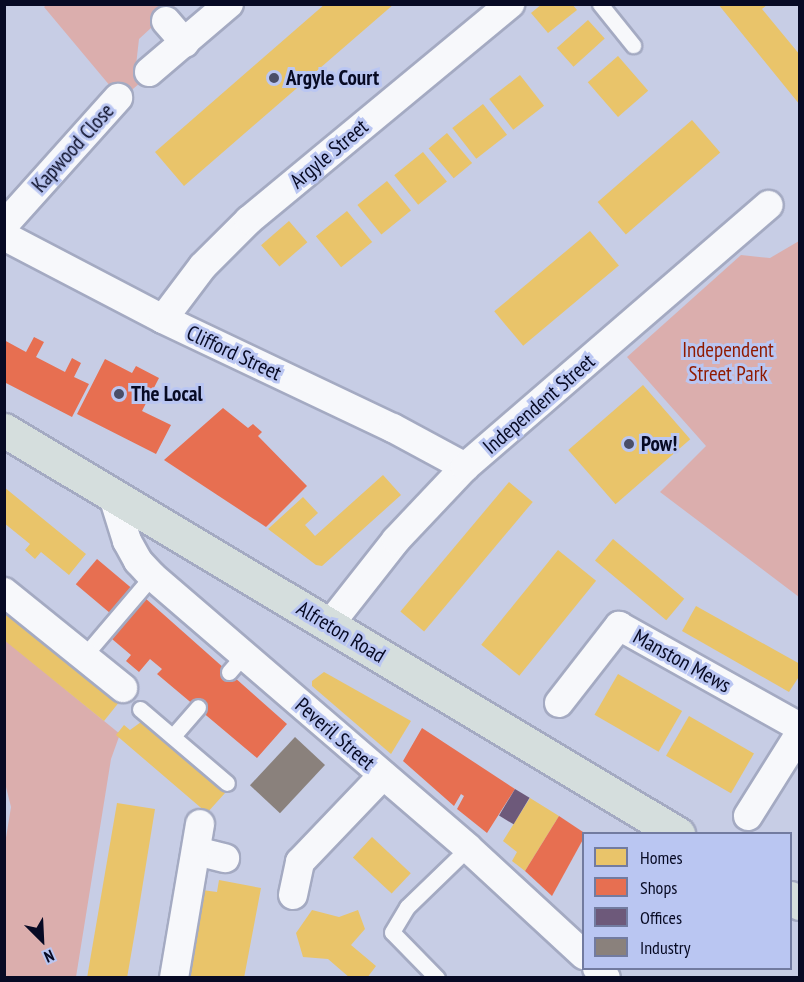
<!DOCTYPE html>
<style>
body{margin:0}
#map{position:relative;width:804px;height:982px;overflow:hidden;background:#c7cde5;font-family:"PT Sans Narrow",sans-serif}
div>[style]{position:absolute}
.green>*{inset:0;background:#dbaead}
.homes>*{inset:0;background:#e9c46a;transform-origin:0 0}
.shops>*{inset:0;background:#e76f51;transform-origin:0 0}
.offices>*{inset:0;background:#6d597a;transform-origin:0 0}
.industry>*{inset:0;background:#8a817c;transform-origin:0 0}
.roads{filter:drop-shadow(2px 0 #a4aac2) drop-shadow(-2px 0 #a4aac2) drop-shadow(0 2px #a4aac2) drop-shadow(0 -2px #a4aac2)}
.service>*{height:15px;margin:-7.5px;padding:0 7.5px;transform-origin:7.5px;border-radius:7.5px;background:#f7f8fb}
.minor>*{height:28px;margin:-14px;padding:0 14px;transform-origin:14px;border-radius:14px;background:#f7f8fb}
.primary>*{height:33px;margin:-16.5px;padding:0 16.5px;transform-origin:16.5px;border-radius:16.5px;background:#d5dedd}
.dots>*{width:16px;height:16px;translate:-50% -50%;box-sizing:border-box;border:3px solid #bac6f2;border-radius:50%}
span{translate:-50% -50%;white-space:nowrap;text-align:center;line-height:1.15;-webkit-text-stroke:6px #bac6f2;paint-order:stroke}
.poi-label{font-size:21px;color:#070a24;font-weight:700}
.left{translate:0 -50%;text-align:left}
.street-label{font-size:21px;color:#070a24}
.park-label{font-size:21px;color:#901a00}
.frame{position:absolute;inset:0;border:6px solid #070a24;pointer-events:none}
.legend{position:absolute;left:582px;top:832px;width:210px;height:138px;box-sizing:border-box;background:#bac6f2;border:2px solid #727ba0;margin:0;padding:8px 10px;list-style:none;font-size:18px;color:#070a24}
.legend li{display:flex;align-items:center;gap:12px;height:30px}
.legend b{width:30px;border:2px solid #727ba0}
.north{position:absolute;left:12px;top:910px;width:60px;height:60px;-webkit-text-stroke:4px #bac6f2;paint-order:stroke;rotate:156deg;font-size:16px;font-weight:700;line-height:24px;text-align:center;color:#070a24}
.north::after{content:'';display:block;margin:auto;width:21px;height:27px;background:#070a24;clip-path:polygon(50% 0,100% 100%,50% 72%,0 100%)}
</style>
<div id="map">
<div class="green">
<div style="clip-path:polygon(47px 4px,176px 5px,139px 39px,135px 74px,140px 83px,121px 99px,44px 7px)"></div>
<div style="clip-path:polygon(799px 241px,799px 597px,660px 492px,706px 446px,627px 357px,741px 255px,770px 258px)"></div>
<div style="clip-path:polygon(5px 640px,120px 734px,111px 759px,76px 977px,5px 977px,4px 850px,11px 807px,4px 779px)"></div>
</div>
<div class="homes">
<div style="clip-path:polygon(325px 4px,394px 4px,184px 186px,155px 152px)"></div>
<div style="clip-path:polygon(542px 4px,572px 4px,577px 10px,548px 33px,531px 13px)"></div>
<div style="clip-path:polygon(718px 4px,768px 4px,762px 9px,800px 55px,800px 105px)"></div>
<div style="left:588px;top:20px;width:25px;height:42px;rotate:48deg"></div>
<div style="left:618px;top:56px;width:46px;height:40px;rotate:49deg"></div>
<div style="left:520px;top:75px;width:39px;height:39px;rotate:52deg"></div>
<div style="left:483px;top:104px;width:39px;height:39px;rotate:52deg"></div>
<div style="left:692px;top:120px;width:43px;height:125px;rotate:49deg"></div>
<div style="left:447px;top:133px;width:39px;height:24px;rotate:50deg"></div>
<div style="left:423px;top:152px;width:38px;height:37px;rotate:51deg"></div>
<div style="left:387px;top:181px;width:38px;height:38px;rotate:51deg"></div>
<div style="left:347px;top:211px;width:40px;height:40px;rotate:51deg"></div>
<div style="left:289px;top:221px;width:28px;height:37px;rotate:49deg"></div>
<div style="left:590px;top:231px;width:45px;height:125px;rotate:50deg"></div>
<div style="left:643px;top:385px;width:72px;height:99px;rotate:49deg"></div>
<div style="clip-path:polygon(383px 475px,401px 495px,322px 566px,316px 565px,268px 529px,303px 497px,318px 513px,305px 525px,315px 536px)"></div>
<div style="left:509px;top:482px;width:31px;height:169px;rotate:40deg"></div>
<div style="clip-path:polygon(4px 487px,86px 554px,69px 575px,41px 552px,35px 559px,25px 550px,30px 544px,4px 523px)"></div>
<div style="left:613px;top:539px;width:93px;height:28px;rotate:40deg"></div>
<div style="left:558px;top:550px;width:49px;height:122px;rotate:39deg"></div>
<div style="clip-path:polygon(696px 606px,800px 664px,800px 675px,789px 692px,682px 631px)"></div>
<div style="clip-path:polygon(4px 608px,120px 701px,104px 721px,4px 640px)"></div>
<div style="left:223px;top:667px;width:15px;height:45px;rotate:42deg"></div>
<div style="clip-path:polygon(324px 672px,411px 721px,391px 754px,312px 686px,312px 681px)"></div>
<div style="left:618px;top:674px;width:74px;height:47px;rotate:30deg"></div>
<div style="left:689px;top:716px;width:75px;height:46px;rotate:30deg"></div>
<div style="clip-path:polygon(141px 722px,225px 793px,207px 813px,116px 735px,124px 725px,130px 730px)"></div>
<div style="clip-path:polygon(530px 798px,559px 816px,525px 871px,512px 861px,517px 852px,503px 841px)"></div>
<div style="clip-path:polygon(117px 803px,155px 809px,136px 926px,127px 978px,87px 978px)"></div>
<div style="left:372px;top:837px;width:53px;height:28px;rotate:43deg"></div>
<div style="clip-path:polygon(219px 880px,261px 888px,244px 978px,186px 978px,202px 890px,217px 892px)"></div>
<div style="clip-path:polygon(312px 910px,339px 917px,358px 910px,365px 929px,351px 945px,376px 966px,367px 978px,350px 978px,328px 959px,303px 957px,296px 933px)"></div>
</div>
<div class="shops">
<div style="clip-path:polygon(34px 337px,44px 342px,36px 357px,65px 372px,72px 358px,81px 363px,74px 377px,89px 384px,72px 417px,4px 382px,4px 340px,26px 352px)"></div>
<div style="clip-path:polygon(105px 359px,132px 373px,136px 366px,159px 378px,142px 411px,171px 425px,156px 454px,77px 414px)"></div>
<div style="clip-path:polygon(223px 408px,248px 428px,253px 424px,262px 432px,258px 436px,307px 486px,266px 527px,164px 460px)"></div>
<div style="left:97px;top:559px;width:45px;height:33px;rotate:40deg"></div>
<div style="clip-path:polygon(145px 598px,287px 724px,257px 758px,157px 674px,162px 669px,150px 659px,139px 672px,126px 661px,131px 655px,112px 639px)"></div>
<div style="clip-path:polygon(422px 728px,515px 789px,487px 833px,457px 809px,464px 796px,461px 794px,454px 806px,403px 761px)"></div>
<div style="clip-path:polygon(559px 816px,586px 834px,552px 896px,525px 871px)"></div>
</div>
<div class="offices">
<div style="left:515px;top:789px;width:17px;height:31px;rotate:31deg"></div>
</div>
<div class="industry">
<div style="left:295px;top:737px;width:41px;height:66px;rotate:43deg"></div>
</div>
<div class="roads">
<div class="service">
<div style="left:600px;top:4px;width:53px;rotate:51.2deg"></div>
<div style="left:84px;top:656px;width:105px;rotate:-49.6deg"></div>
<div style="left:229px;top:672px;width:23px;rotate:-49deg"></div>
<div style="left:140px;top:709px;width:114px;rotate:40.4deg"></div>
<div style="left:173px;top:736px;width:38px;rotate:-49deg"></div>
<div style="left:437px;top:978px;width:64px;rotate:-134.4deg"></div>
<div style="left:392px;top:932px;width:29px;rotate:-59deg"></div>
<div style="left:407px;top:907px;width:85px;rotate:-44deg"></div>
</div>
<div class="minor">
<div style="left:166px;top:21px;width:29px;rotate:49deg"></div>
<div style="left:149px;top:72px;width:105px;rotate:-40.4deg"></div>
<div style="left:4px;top:225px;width:171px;rotate:-48.1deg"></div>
<div style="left:4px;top:236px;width:179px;rotate:27.6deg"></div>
<div style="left:163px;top:319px;width:255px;rotate:25.4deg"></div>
<div style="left:393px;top:428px;width:82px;rotate:28.4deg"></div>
<div style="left:163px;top:319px;width:66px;rotate:-53deg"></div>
<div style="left:203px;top:266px;width:65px;rotate:-45deg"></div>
<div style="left:249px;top:220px;width:339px;rotate:-39.6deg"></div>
<div style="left:113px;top:496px;width:47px;rotate:72.7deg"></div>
<div style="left:127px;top:541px;width:23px;rotate:61deg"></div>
<div style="left:138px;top:561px;width:21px;rotate:47deg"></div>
<div style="left:152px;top:576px;width:417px;rotate:40.7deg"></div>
<div style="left:468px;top:848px;width:158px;rotate:42.7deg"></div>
<div style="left:4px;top:592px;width:153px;rotate:38.9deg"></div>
<div style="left:330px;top:624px;width:107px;rotate:-51.8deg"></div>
<div style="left:396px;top:540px;width:100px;rotate:-46.6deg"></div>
<div style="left:465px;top:467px;width:401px;rotate:-40.8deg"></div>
<div style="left:559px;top:703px;width:98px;rotate:-52.1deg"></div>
<div style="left:619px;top:626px;width:207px;rotate:29.2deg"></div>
<div style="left:748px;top:816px;width:98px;rotate:-57.9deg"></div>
<div style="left:196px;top:851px;width:30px;rotate:14deg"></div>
<div style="left:293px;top:895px;width:34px;rotate:-78deg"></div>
<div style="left:300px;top:862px;width:120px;rotate:-46.3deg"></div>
<div style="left:597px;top:968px;width:13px;rotate:48deg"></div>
<div style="left:174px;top:978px;width:156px;rotate:-80.4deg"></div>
</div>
<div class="primary">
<div style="left:4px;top:430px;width:786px;rotate:30.94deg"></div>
<div style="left:790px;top:898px;width:11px;rotate:27deg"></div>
</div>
</div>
<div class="dots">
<div style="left:274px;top:78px;background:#4a4e68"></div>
<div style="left:119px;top:394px;background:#4a4e68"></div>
<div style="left:629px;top:444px;background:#4a4e68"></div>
</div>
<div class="poi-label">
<span class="left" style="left:286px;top:78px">Argyle Court</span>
<span class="left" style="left:131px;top:394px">The Local</span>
<span class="left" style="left:641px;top:444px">Pow!</span>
</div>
<div class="street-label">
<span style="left:73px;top:148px;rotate:-48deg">Kapwood Close</span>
<span style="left:329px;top:154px;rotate:-40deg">Argyle Street</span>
<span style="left:234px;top:353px;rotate:25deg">Clifford Street</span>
<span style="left:539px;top:404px;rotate:-41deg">Independent Street</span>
<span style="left:341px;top:632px;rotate:31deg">Alfreton Road</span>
<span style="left:682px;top:661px;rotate:29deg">Manston Mews</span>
<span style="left:335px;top:734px;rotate:41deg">Peveril Street</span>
</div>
<div class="park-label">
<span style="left:728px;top:362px">Independent<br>Street Park</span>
</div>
<div class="frame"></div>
<ul class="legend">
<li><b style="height:16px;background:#e9c46a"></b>Homes</li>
<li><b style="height:16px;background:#e76f51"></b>Shops</li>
<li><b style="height:16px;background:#6d597a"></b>Offices</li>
<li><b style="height:16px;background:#8a817c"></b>Industry</li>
</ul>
<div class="north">N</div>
</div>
